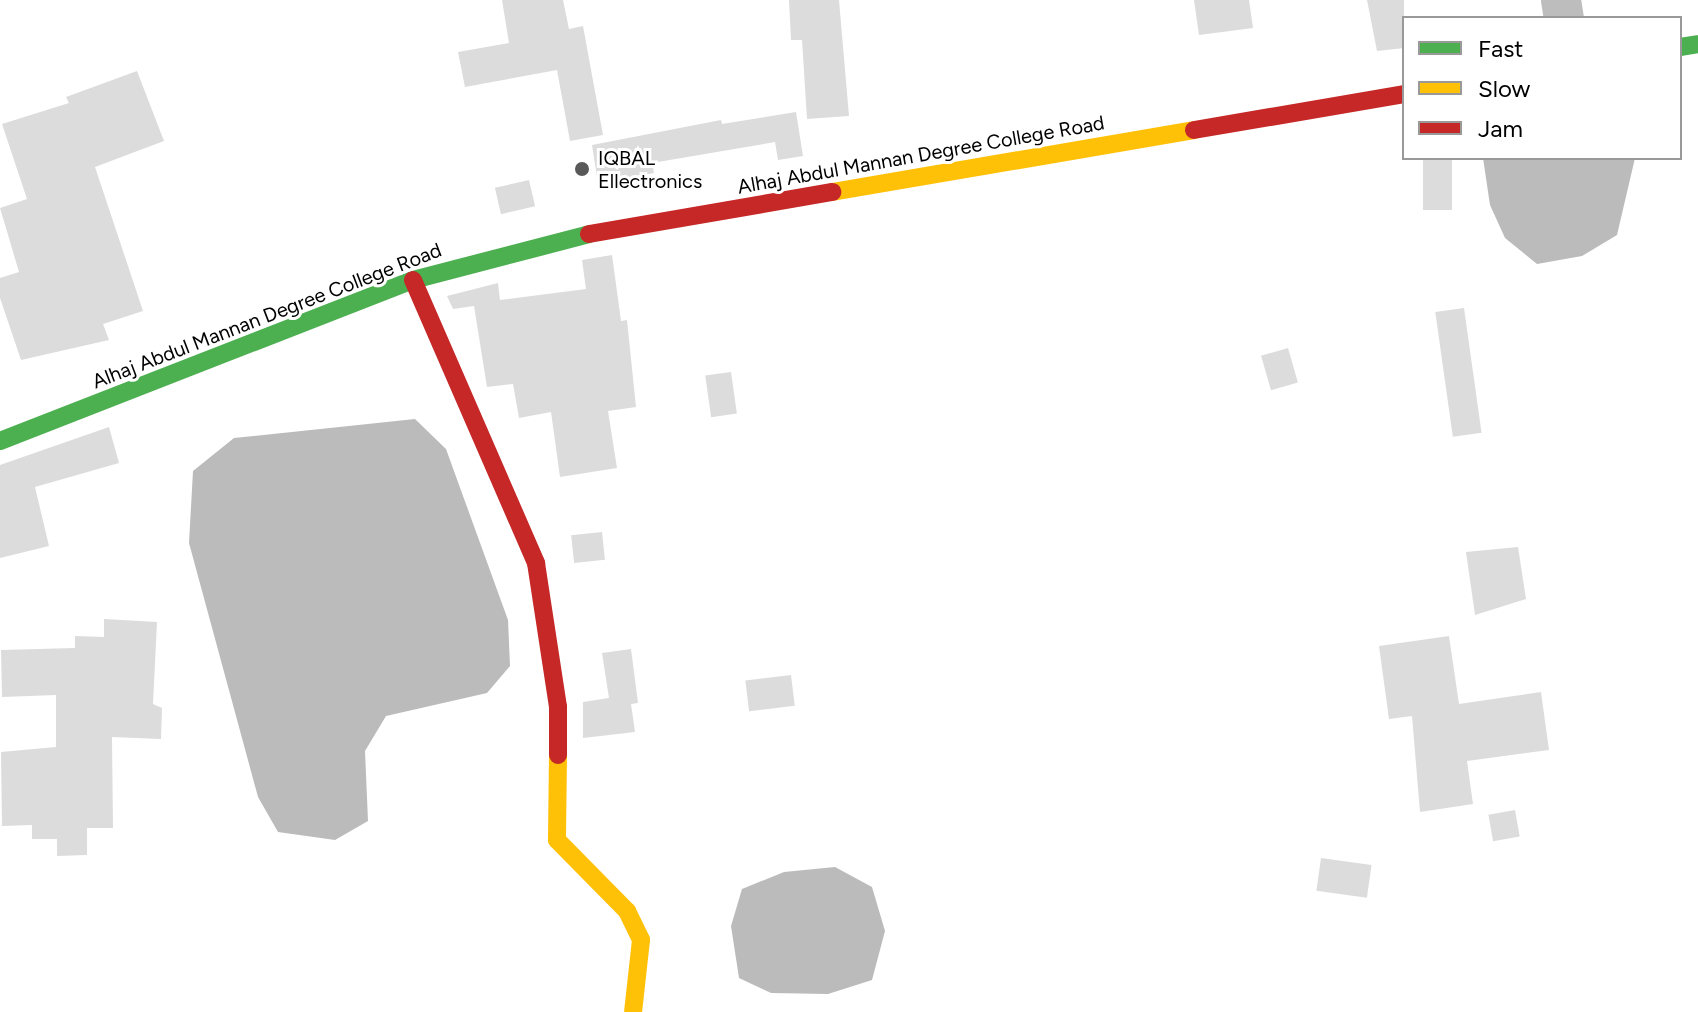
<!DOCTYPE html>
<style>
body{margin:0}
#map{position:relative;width:1698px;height:1012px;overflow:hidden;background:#fff;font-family:Figtree,sans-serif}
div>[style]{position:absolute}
.water>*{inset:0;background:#bbb}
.building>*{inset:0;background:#dcdcdc;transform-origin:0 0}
.street>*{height:40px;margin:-20px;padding:0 20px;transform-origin:20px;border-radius:20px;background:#bdbdbd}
.fast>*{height:18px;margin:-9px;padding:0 9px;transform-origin:9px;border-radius:9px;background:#4caf50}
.slow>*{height:18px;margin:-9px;padding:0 9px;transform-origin:9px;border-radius:9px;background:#ffc107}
.jam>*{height:18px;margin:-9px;padding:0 9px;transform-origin:9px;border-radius:9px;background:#c62828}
.dots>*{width:22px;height:22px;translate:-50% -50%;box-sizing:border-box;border:4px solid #fff;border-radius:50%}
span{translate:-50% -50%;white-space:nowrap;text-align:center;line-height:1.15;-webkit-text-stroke:6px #fff;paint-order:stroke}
.street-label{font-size:20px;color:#000}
.poi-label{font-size:20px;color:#000}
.left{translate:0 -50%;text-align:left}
.legend{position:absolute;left:1402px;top:16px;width:280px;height:144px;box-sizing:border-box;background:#fff;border:2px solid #999;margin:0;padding:10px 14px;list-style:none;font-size:24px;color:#000}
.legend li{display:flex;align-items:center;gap:16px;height:40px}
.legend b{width:40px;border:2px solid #999}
</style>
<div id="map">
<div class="water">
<div style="clip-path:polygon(1483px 158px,1635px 158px,1617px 235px,1582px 256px,1537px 264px,1505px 238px,1490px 205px)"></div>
<div style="clip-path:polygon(415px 419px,446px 449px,508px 620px,510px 666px,487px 693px,386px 716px,365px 751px,368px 821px,335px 840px,278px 832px,258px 797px,189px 543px,193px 471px,234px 438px)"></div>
<div style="clip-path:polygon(835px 867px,872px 887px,885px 931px,872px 980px,828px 994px,771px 993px,739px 978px,731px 926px,742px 889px,784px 872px)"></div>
</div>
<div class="building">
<div style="clip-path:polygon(502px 0,563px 0,569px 29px,583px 26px,603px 135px,570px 141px,557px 70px,465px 87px,458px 52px,509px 43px)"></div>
<div style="clip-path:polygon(789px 0,839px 0,849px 116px,807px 119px,802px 40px,791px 40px)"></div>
<div style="clip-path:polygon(1194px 0,1249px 0,1253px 28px,1199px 35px)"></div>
<div style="clip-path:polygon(1367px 0,1404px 0,1404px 48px,1377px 51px)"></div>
<div style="clip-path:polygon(137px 71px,164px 141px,95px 167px,143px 311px,103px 324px,109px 340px,21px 360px,0 298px,0 278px,19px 272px,0 208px,27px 199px,2px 124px,69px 103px,66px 97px)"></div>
<div style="clip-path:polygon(796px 112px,803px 156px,778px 160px,775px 142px,652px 163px,654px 173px,598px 183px,592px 145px,721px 120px,722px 124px)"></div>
<div style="left:1423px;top:158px;width:29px;height:52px"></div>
<div style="left:529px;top:180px;width:27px;height:35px;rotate:77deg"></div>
<div style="clip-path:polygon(612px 255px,621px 321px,627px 320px,636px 407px,608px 411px,617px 468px,560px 477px,551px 412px,519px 418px,513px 384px,487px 387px,474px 306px,453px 309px,447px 296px,498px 283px,500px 300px,586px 289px,582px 260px)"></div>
<div style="left:1464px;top:308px;width:126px;height:29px;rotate:82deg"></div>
<div style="left:1288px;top:348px;width:36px;height:28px;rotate:74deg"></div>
<div style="left:731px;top:372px;width:42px;height:26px;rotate:82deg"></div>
<div style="clip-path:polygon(109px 427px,119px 463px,35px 487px,49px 546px,0 558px,0 465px)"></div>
<div style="left:602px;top:532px;width:28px;height:31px;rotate:84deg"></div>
<div style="clip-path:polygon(1518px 547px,1526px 599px,1475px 615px,1466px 552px)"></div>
<div style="clip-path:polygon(104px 619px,157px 622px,153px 704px,162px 708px,161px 739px,112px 737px,113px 828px,87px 828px,87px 855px,57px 856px,57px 839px,32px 839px,32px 825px,2px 826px,1px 752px,56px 747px,56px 695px,2px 697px,1px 650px,75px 648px,75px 636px,104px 637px)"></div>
<div style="clip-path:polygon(1449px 636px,1459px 704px,1541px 692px,1549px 750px,1467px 761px,1473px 804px,1420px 812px,1412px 716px,1389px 719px,1379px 646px)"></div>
<div style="clip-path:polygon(631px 649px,638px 703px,631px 704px,635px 732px,583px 738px,583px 702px,609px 698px,602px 653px)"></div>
<div style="left:791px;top:675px;width:31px;height:46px;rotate:83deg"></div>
<div style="left:1515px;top:810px;width:27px;height:27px;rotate:80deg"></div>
<div style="left:1321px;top:858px;width:51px;height:33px;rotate:8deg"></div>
</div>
<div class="street">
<div style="left:1561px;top:0;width:18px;rotate:81deg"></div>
</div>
<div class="fast">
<div style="left:1680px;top:47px;width:18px;rotate:-9deg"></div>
<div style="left:0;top:441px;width:443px;rotate:-21.3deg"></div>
<div style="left:413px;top:280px;width:182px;rotate:-14.6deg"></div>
</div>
<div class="slow">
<div style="left:832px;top:192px;width:367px;rotate:-9.7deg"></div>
<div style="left:558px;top:755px;width:85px;rotate:90.7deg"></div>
<div style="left:557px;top:840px;width:100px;rotate:45.4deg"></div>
<div style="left:627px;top:911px;width:32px;rotate:64deg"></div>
<div style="left:641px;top:940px;width:72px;rotate:96.3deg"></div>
</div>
<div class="jam">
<div style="left:1194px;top:130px;width:213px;rotate:-9.7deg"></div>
<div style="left:589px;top:234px;width:247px;rotate:-9.8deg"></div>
<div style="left:413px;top:280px;width:309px;rotate:66.5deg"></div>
<div style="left:536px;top:563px;width:146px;rotate:81.3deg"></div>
<div style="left:558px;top:707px;width:48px;rotate:90deg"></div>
</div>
<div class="dots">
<div style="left:582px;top:169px;background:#595959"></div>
</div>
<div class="street-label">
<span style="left:921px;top:155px;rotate:-10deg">Alhaj Abdul Mannan Degree College Road</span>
<span style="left:267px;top:316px;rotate:-21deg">Alhaj Abdul Mannan Degree College Road</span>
</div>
<div class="poi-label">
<span class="left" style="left:598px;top:170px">IQBAL<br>Ellectronics</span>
</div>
<ul class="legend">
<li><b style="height:10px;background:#4caf50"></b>Fast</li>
<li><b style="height:10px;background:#ffc107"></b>Slow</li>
<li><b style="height:10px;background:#c62828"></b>Jam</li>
</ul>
</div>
